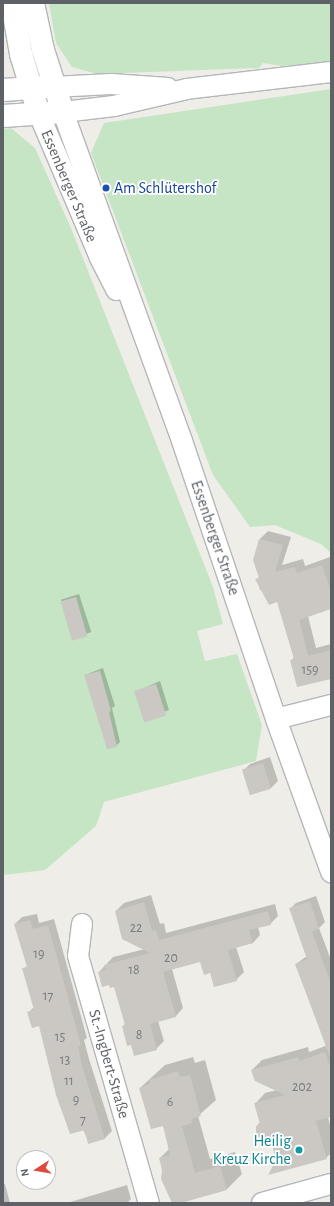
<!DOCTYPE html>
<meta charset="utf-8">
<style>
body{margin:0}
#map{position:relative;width:334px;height:1206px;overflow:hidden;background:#efede7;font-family:"Alegreya Sans",sans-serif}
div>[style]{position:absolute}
.green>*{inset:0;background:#c5e5c5}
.shadow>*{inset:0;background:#0003;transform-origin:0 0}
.building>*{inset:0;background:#cbc8c4;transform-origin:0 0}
.roads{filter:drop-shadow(1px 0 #b4b7ba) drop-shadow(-1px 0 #b4b7ba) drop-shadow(0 1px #b4b7ba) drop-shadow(0 -1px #b4b7ba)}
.minor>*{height:20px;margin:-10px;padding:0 10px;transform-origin:10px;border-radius:10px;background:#fff}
.tertiary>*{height:22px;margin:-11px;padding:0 11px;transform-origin:11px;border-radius:11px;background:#fff}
.dots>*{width:11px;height:11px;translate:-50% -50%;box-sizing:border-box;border:2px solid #fff;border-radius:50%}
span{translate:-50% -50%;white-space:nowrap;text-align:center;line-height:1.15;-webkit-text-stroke:3.5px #fff;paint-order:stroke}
.number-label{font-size:14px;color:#797c7e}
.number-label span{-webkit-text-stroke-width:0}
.street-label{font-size:16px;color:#5e6266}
.transit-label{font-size:16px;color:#164399}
.left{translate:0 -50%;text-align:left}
.culture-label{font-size:16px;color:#0d838f}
.right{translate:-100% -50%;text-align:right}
.frame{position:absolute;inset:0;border:4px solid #5e6266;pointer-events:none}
.north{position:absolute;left:16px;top:1150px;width:40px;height:40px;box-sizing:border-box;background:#fff;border:1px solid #bfc0c2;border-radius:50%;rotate:258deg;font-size:11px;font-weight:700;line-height:16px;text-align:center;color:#5e6266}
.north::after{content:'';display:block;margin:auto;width:14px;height:18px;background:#df493d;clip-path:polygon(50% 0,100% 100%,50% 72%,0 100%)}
</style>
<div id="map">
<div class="green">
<div style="clip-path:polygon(49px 3px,331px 3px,331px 63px,282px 66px,263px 63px,259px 68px,97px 74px,72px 67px,56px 43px)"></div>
<div style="clip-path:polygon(331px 89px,331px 553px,321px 544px,275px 525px,250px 527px,213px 475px,91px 153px,104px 123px)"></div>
<div style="clip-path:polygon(11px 128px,35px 148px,71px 228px,213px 587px,223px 624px,197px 631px,205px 661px,237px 654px,262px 725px,256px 761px,104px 802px,96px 826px,45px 870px,3px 875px,3px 129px)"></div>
</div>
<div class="shadow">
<div style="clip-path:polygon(268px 531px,291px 537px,282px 565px,303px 559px,305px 566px,330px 557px,331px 608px,308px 616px,316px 648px,331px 644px,331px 678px,292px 660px,294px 657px,278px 601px,263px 589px,260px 590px,257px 579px,259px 577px,260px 539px)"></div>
<div style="left:79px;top:594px;width:40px;height:19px;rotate:72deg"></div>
<div style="clip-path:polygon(103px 668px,115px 706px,112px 708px,120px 742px,116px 746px,85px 675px)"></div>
<div style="clip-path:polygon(160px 681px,169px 710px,144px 720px,135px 692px)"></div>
<div style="clip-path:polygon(270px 757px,278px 781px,271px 788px,250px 794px,243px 771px,250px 764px)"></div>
<div style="clip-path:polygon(151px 895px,160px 924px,164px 923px,166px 933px,275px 904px,278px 916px,270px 924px,258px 927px,260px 935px,253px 943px,236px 947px,244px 972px,236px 980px,211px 972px,201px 961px,172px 969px,183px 1008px,176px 1016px,158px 1021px,164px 1041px,156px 1049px,132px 1044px,123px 1026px,126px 1023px,115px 986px,99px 972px,113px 957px,145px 949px,116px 911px,124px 903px)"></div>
<div style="clip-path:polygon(316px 896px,325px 922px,319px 928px,331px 960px,331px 1032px,323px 1035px,296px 964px,307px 956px,290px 909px,296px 903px)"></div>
<div style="clip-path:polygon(37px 914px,39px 923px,54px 919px,87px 1038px,84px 1040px,89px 1059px,112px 1131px,105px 1138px,89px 1143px,39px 1025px,28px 1013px,34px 1007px,24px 969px,28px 965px,15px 924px,22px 917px)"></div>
<div style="clip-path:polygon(331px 1044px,331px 1116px,328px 1117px,331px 1129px,331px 1153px,326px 1158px,278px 1161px,273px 1144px,257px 1126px,260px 1122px,255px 1104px,265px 1093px,277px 1090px,252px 1070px,262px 1060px,308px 1047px,309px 1052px)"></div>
<div style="clip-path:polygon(193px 1057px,195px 1063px,205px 1060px,216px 1100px,198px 1116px,210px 1159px,235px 1152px,242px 1174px,227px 1189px,172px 1203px,160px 1158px,170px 1148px,163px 1125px,140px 1088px,165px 1065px)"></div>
<div style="clip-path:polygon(3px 1184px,5px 1184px,10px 1203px,3px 1203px)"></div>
<div style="clip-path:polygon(127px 1185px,131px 1199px,127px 1203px,67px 1203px)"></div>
</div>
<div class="building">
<div style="clip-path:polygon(259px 539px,283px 545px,275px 572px,295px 567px,297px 573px,322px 565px,331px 591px,331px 609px,299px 620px,308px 656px,331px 650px,331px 679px,297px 687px,290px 660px,294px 659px,277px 602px,269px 605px,255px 579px,259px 578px,253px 560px)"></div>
<div style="left:76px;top:597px;width:41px;height:16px;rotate:74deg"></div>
<div style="clip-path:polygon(100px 671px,111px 711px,109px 712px,117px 747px,107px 749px,84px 675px)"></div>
<div style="left:156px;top:684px;width:33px;height:23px;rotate:72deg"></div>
<div style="left:263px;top:763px;width:27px;height:22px;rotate:73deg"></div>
<div style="clip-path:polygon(310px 901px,319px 929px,312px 932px,331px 984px,330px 1057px,295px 964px,307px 959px,289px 908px)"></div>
<div style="clip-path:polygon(144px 902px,152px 931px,156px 930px,159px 940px,268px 911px,271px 925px,249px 930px,253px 943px,228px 950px,237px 981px,214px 987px,210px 973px,204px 975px,200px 962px,163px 972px,176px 1017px,150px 1024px,157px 1050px,134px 1056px,131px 1045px,127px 1046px,122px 1026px,125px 1025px,114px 987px,110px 988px,109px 985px,102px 987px,98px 972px,106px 970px,104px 965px,150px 953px,122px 939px,115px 911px)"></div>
<div style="clip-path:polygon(30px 920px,33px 929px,48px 925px,81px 1045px,78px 1046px,82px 1066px,105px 1139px,88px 1144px,85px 1130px,70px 1134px,56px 1095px,39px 1026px,32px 1028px,27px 1012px,34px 1010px,22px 968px,27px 967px,14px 924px)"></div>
<div style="clip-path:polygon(325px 1052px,331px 1069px,331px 1117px,316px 1121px,327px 1159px,268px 1175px,276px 1160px,272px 1145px,256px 1135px,256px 1126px,260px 1124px,254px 1103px,285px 1095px,255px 1081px,251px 1070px,298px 1057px,299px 1061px)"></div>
<div style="clip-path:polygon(178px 1071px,180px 1077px,190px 1075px,201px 1116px,191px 1119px,192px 1123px,182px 1126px,195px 1173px,220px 1166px,227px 1190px,181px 1203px,172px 1203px,161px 1179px,162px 1170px,159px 1158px,170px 1155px,163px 1126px,151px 1129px,139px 1088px,150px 1084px,149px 1080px)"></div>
</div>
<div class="roads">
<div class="minor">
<div style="left:331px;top:72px;width:145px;rotate:173.3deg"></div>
<div style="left:187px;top:89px;width:75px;rotate:166.9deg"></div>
<div style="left:114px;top:106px;width:51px;rotate:173.3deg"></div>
<div style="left:63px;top:112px;width:350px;rotate:70.1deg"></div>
<div style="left:182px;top:441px;width:293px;rotate:71.3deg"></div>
<div style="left:276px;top:719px;width:163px;rotate:70.2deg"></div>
<div style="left:53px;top:87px;width:58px;rotate:-3deg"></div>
<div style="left:111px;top:84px;width:57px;rotate:4deg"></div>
<div style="left:39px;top:114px;width:156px;rotate:67deg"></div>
<div style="left:100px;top:258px;width:36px;rotate:63deg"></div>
<div style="left:276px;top:719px;width:57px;rotate:-14.3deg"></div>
<div style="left:82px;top:924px;width:32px;rotate:97deg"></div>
<div style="left:78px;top:956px;width:257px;rotate:74deg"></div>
<div style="left:262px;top:1203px;width:72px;rotate:-15.4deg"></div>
</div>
<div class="tertiary">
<div style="left:12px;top:3px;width:52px;rotate:80deg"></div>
<div style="left:21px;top:54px;width:63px;rotate:73.3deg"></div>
<div style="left:3px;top:90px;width:43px;rotate:-4deg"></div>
<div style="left:3px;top:116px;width:60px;rotate:-3.8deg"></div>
<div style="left:63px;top:112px;width:65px;rotate:-107.9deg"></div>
<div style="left:43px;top:50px;width:48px;rotate:-102deg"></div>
</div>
</div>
<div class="dots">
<div style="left:106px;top:188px;background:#1a4fb4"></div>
<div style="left:299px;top:1150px;background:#0f9aa8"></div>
</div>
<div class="number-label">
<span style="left:310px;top:670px">159</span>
<span style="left:136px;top:928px">22</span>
<span style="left:39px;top:954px">19</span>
<span style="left:171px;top:958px">20</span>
<span style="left:134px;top:970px">18</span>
<span style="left:48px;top:996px">17</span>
<span style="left:139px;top:1035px">8</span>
<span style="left:60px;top:1037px">15</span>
<span style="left:65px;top:1060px">13</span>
<span style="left:69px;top:1081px">11</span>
<span style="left:302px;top:1087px">202</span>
<span style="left:76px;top:1100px">9</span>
<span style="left:170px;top:1102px">6</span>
<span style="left:83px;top:1120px">7</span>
</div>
<div class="street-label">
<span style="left:69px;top:186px;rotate:67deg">Essenberger Straße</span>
<span style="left:215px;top:538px;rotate:71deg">Essenberger Straße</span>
<span style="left:109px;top:1064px;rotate:74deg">St.-Ingbert-Straße</span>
</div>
<div class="transit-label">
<span class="left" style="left:114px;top:188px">Am Schlütershof</span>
</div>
<div class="culture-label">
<span class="right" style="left:291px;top:1150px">Heilig<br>Kreuz Kirche</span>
</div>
<div class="frame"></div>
<div class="north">N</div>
</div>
